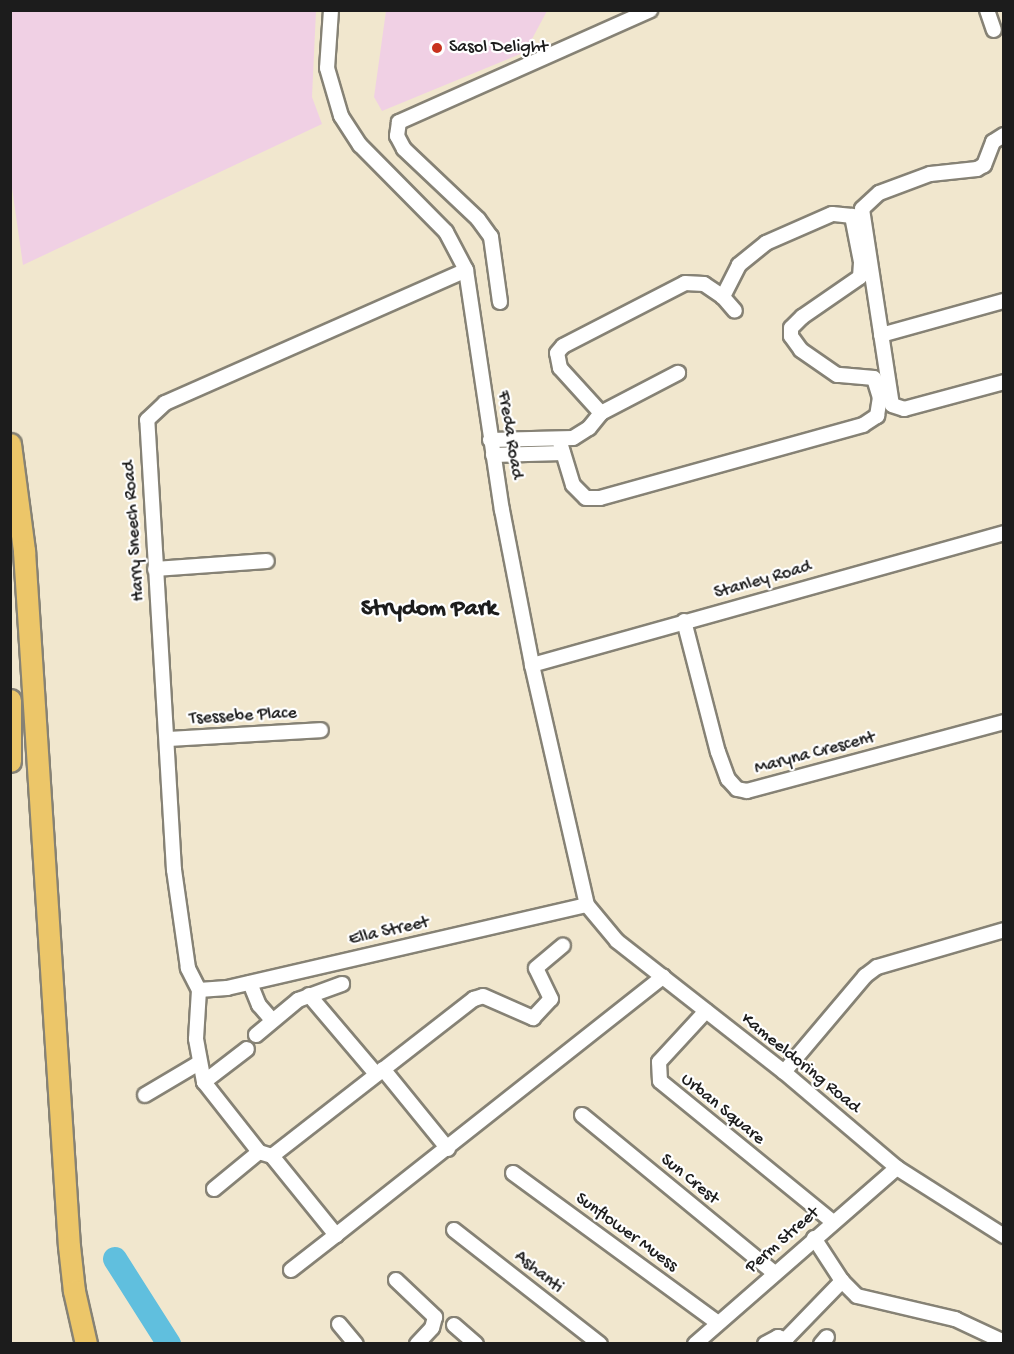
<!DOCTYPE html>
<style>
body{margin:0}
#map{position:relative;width:1014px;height:1354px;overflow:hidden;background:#f1e7ce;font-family:"Gochi Hand",sans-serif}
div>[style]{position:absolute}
.built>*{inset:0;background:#f0d0e4}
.river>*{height:24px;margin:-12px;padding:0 12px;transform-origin:12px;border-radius:12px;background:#60bfde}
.roads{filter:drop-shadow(2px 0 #868275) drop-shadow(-2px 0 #868275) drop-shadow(0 2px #868275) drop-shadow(0 -2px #868275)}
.minor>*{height:14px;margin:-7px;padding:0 7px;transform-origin:7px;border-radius:7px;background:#fff}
.highway>*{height:21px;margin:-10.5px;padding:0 10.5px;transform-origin:10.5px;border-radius:10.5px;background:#ecc669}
.dots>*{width:16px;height:16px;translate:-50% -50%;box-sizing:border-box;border:3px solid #fff;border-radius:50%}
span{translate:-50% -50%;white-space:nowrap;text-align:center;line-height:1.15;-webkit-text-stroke:4.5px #fff;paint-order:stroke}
.poi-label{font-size:18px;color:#1c1c1c}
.left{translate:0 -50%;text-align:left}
.street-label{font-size:18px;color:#1c1c1c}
.district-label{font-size:24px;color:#1c1c1c;font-weight:700}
.frame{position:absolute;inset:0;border:12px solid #1c1c1c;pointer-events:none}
</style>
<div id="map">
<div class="built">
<div style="clip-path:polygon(10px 11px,316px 11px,312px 97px,322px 124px,23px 265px,10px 174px)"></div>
<div style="clip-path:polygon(386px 11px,386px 10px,547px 11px,525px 52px,382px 111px,374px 97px)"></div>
</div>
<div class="river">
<div style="left:115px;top:1259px;width:101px;rotate:57.6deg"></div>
</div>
<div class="roads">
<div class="minor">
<div style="left:331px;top:10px;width:58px;rotate:93.9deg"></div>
<div style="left:327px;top:68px;width:50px;rotate:73.7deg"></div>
<div style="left:341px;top:116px;width:35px;rotate:57deg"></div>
<div style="left:360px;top:145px;width:122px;rotate:45.3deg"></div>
<div style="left:446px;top:232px;width:43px;rotate:62.2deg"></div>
<div style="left:466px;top:270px;width:243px;rotate:81.5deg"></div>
<div style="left:502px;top:510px;width:158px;rotate:79deg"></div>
<div style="left:532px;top:665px;width:246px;rotate:77.1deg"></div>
<div style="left:587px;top:905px;width:47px;rotate:50.2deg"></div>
<div style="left:617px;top:941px;width:212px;rotate:38.1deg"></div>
<div style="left:784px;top:1072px;width:148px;rotate:40.3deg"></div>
<div style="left:897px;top:1168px;width:127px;rotate:32.4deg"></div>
<div style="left:987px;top:10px;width:21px;rotate:71deg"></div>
<div style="left:1004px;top:135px;width:13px;rotate:148deg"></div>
<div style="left:993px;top:142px;width:25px;rotate:111deg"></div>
<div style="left:984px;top:165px;width:8px;rotate:150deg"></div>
<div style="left:977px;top:169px;width:47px;rotate:173.9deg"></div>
<div style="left:930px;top:174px;width:54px;rotate:159.6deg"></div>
<div style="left:879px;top:193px;width:23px;rotate:137deg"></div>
<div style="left:862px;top:209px;width:198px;rotate:81.3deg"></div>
<div style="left:892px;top:405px;width:13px;rotate:18deg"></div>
<div style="left:904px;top:409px;width:104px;rotate:-15.1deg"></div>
<div style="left:500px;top:302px;width:66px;rotate:-97.9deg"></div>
<div style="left:491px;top:237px;width:22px;rotate:-126deg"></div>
<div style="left:478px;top:219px;width:102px;rotate:-136.6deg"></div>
<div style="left:404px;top:149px;width:15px;rotate:-118deg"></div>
<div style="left:397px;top:136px;width:14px;rotate:-82deg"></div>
<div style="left:399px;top:122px;width:275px;rotate:-24deg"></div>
<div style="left:881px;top:335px;width:128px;rotate:-15.5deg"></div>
<div style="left:601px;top:413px;width:61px;rotate:-132.3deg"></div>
<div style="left:560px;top:368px;width:15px;rotate:-101deg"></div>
<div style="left:557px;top:353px;width:9px;rotate:-49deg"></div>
<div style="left:563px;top:346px;width:137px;rotate:-27.3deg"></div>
<div style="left:685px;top:283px;width:19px;rotate:3deg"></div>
<div style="left:704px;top:284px;width:23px;rotate:34deg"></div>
<div style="left:723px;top:297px;width:18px;rotate:49deg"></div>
<div style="left:559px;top:439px;width:48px;rotate:73.1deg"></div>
<div style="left:573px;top:485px;width:18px;rotate:45deg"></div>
<div style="left:586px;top:498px;width:14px"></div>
<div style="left:600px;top:498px;width:273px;rotate:-15.5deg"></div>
<div style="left:863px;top:425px;width:17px;rotate:-33deg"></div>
<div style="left:877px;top:416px;width:18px;rotate:-81deg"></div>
<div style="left:880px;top:398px;width:21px;rotate:-107deg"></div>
<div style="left:874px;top:378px;width:37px;rotate:-175deg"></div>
<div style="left:837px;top:375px;width:44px;rotate:-145.2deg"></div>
<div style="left:801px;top:350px;width:17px;rotate:-126deg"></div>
<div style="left:791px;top:336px;width:8px;rotate:-90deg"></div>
<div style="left:791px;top:328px;width:16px;rotate:-45deg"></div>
<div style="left:802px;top:317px;width:70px;rotate:-34.6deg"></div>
<div style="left:860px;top:277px;width:15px;rotate:-86deg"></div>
<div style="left:861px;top:262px;width:47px;rotate:-101.1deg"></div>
<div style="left:852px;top:216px;width:20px;rotate:-174deg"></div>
<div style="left:832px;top:214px;width:72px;rotate:156.3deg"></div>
<div style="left:766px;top:243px;width:35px;rotate:141deg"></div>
<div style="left:739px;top:265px;width:36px;rotate:117deg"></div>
<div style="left:490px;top:440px;width:83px;rotate:-1.4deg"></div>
<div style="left:573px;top:438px;width:19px;rotate:-32deg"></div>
<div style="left:589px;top:428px;width:19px;rotate:-51deg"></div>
<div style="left:601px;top:413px;width:87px;rotate:-27.5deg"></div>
<div style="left:493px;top:455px;width:70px;rotate:-1.6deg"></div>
<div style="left:155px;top:569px;width:112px;rotate:-4.1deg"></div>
<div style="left:684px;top:621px;width:135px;rotate:75.5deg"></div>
<div style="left:718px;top:752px;width:29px;rotate:70deg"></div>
<div style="left:728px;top:779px;width:13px;rotate:48deg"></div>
<div style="left:737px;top:789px;width:10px;rotate:11deg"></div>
<div style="left:747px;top:791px;width:266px;rotate:-15deg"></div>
<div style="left:532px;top:665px;width:490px;rotate:-15.6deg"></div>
<div style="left:167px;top:739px;width:154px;rotate:-3.3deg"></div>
<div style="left:250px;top:983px;width:24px;rotate:68deg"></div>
<div style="left:259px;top:1005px;width:20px;rotate:49deg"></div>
<div style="left:199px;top:990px;width:25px;rotate:-117deg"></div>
<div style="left:188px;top:968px;width:99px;rotate:-98.1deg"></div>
<div style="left:174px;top:870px;width:451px;rotate:-93.4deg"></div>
<div style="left:147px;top:420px;width:25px;rotate:-43deg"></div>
<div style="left:165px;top:403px;width:329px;rotate:-23.8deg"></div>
<div style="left:199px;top:990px;width:49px;rotate:93.5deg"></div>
<div style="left:196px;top:1039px;width:44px;rotate:79.5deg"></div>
<div style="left:204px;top:1082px;width:89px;rotate:51.8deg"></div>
<div style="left:259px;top:1152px;width:14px;rotate:17deg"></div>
<div style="left:272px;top:1156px;width:102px;rotate:51deg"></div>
<div style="left:336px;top:1235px;width:417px;rotate:-38.3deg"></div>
<div style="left:199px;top:990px;width:28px;rotate:-4deg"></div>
<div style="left:227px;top:988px;width:369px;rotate:-13deg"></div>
<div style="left:309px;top:995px;width:104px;rotate:49.7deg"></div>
<div style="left:706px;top:1011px;width:69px;rotate:132.7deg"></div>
<div style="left:659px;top:1062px;width:19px;rotate:87deg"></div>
<div style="left:660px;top:1081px;width:223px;rotate:39.2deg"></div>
<div style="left:256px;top:1035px;width:55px;rotate:-39.8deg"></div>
<div style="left:298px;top:1000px;width:47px;rotate:-20deg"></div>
<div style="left:383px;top:1069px;width:103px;rotate:50.9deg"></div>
<div style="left:784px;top:1072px;width:126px;rotate:-49.8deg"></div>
<div style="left:865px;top:976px;width:15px;rotate:-37deg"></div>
<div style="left:877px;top:967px;width:132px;rotate:-16.2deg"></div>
<div style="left:204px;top:1082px;width:54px;rotate:-37.5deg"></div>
<div style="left:145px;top:1095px;width:63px;rotate:-30.7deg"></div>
<div style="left:582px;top:1115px;width:247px;rotate:39.4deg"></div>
<div style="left:272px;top:1156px;width:256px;rotate:-37.9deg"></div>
<div style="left:474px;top:999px;width:9px;rotate:-18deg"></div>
<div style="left:483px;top:996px;width:55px;rotate:23.7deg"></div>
<div style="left:533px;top:1018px;width:26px;rotate:-47deg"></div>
<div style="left:551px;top:999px;width:34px;rotate:-116deg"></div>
<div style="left:536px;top:968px;width:35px;rotate:-40deg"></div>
<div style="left:513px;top:1173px;width:254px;rotate:36.2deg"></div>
<div style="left:214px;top:1189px;width:58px;rotate:-39.4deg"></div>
<div style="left:454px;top:1230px;width:185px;rotate:38deg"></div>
<div style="left:814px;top:1238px;width:51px;rotate:56.9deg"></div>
<div style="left:842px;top:1281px;width:21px;rotate:45deg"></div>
<div style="left:857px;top:1296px;width:101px;rotate:13.2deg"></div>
<div style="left:955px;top:1319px;width:54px;rotate:25.1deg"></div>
<div style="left:291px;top:1270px;width:57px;rotate:-37.9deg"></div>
<div style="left:396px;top:1280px;width:54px;rotate:43.5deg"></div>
<div style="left:435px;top:1317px;width:11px;rotate:105deg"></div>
<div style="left:432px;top:1328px;width:22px;rotate:133deg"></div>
<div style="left:339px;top:1324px;width:26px;rotate:50deg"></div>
<div style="left:454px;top:1325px;width:29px;rotate:41deg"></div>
<div style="left:695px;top:1344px;width:268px;rotate:-41.1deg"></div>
<div style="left:765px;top:1344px;width:15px;rotate:-28deg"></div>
<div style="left:778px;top:1337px;width:9px;rotate:21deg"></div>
<div style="left:781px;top:1344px;width:88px;rotate:-45.9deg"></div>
<div style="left:821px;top:1344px;width:9px;rotate:-49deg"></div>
</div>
<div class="highway">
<div style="left:10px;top:444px;width:108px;rotate:82.5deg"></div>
<div style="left:24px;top:551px;width:696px;rotate:86.3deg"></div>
<div style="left:69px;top:1246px;width:45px;rotate:83.7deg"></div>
<div style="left:74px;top:1291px;width:54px;rotate:77.2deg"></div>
<div style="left:10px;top:700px;width:61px;rotate:90deg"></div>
</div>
</div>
<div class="dots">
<div style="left:437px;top:48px;background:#c8321e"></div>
</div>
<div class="poi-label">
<span class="left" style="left:449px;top:48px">Sasol Delight</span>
</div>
<div class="street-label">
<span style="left:509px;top:435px;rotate:81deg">Freda Road</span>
<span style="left:135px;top:531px;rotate:-94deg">Harry Sneech Road</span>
<span style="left:763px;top:581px;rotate:-16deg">Stanley Road</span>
<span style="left:243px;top:717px;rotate:-3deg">Tsessebe Place</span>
<span style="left:815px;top:754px;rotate:-15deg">Maryna Crescent</span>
<span style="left:389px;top:932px;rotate:-13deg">Ella Street</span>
<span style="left:800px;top:1064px;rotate:39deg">Kameeldoring Road</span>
<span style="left:722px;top:1110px;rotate:39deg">Urban Square</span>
<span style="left:689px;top:1180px;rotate:39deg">Sun Crest</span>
<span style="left:626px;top:1233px;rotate:36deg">Sunflower Muess</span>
<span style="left:783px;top:1241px;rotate:-41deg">Perm Street</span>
<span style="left:538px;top:1273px;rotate:39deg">Ashanti</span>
</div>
<div class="district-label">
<span style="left:429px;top:610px">Strydom Park</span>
</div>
<div class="frame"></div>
</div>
